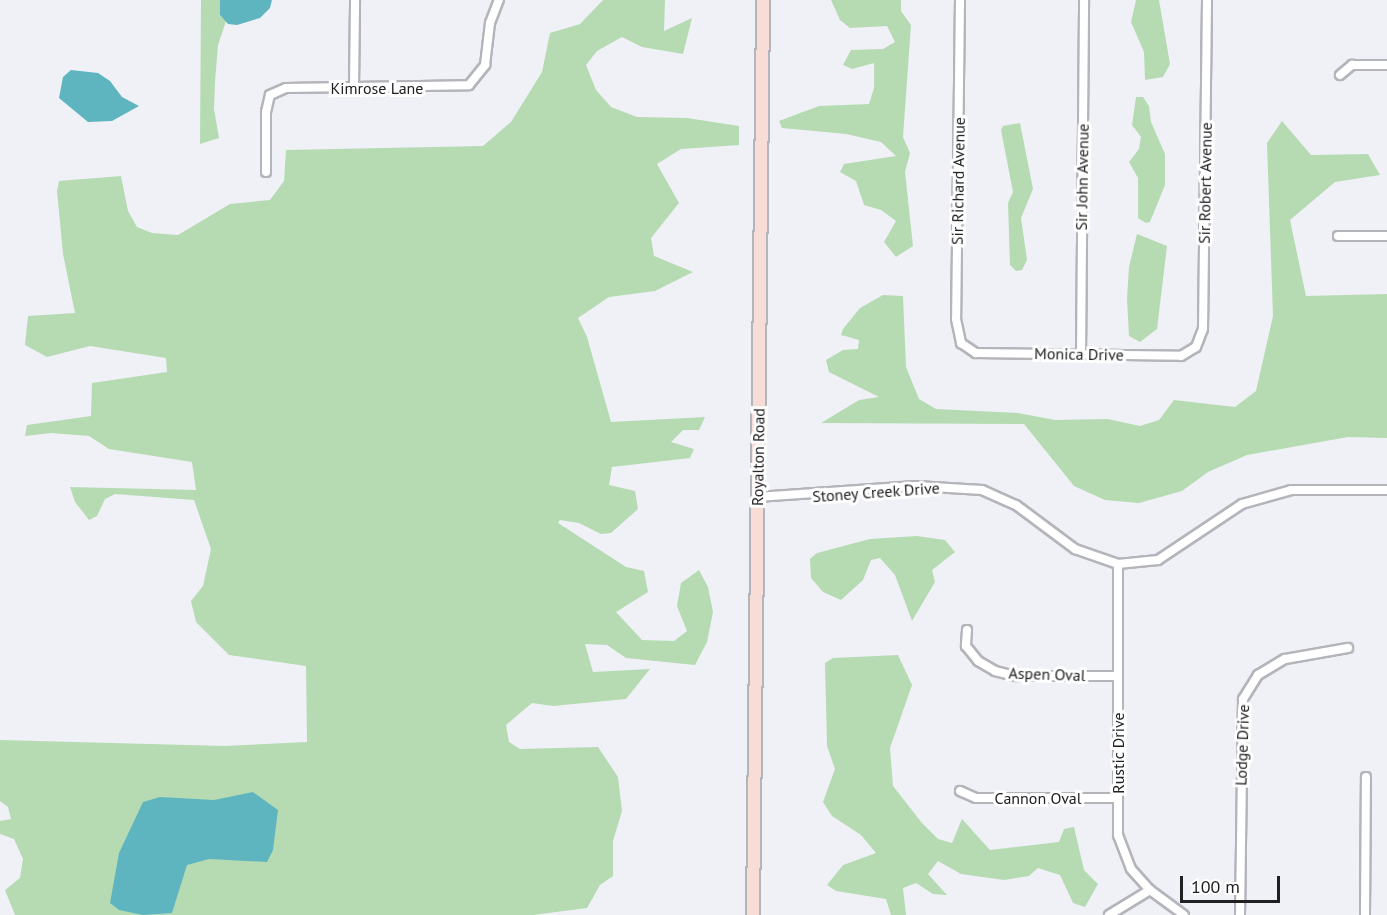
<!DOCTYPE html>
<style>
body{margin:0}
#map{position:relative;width:1387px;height:915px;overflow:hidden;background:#eff1f7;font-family:"PT Sans",sans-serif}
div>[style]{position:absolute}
.green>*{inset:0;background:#b6dbb2}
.water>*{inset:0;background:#5eb5bf}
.roads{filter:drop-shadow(2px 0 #b4b5bb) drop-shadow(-2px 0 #b4b5bb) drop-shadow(0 2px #b4b5bb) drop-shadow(0 -2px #b4b5bb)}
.minor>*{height:8px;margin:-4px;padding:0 4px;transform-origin:4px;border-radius:4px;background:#fff}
.primary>*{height:12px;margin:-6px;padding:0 6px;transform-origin:6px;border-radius:6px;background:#f8ddd7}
span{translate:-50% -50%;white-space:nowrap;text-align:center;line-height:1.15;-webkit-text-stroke:6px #fff;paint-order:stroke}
.street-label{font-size:16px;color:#202022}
.scale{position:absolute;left:1180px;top:876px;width:100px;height:27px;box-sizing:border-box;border:3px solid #202022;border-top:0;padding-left:8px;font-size:18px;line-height:21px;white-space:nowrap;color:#202022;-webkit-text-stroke:4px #fff;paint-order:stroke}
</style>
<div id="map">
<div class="green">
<div style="clip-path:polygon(201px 0,220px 0,220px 15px,226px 21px,218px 45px,215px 82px,214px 109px,219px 138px,200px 144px)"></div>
<div style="clip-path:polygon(603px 0,665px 0,664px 31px,692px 18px,683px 54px,642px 47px,622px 37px,597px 51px,586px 65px,596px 90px,611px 107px,637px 117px,687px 118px,739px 126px,739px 145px,681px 149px,657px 164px,679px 203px,651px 238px,654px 256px,693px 272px,655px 291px,609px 297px,578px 318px,587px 337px,611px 422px,705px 417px,699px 430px,683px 430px,671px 442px,694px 449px,690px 458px,612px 467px,609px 485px,635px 491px,638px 509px,611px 533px,601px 534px,579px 523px,560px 520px,558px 523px,626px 567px,644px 571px,648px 592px,616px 612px,642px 640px,674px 641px,687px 631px,677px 606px,681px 583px,699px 570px,708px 587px,713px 612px,707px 642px,695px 665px,626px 658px,607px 645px,585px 644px,593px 672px,650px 669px,626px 699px,553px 706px,532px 703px,506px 725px,509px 742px,520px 749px,598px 747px,618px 777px,622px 811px,613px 841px,613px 876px,600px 885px,587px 908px,533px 915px,15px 915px,5px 890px,20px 878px,23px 859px,14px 839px,0 834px,0 821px,11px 819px,8px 807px,0 801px,0 740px,225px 746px,307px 742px,306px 666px,229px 655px,196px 622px,191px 601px,203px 586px,211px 549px,194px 500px,115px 494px,105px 499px,97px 516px,89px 520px,75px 502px,70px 487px,196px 490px,192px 462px,109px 449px,89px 436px,51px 433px,25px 436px,27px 425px,91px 416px,92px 383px,167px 372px,166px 358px,90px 346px,47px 357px,25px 345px,28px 316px,75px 313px,63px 254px,57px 191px,59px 181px,121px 176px,128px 211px,137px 227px,152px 233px,178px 235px,230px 204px,270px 200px,284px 181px,286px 150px,483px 146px,511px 122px,542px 72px,550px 33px,580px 24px)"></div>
<div style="clip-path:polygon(831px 0,901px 0,901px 11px,911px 25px,903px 137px,910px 153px,905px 172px,913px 246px,896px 257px,884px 242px,896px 221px,881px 210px,864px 205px,856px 181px,840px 172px,844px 164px,896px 156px,881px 142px,846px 134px,782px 128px,779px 121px,819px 106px,869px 104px,874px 88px,874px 63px,852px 69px,843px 65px,851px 50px,883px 49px,895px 42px,887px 26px,850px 28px,840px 20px)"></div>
<div style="clip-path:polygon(1136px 0,1159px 0,1170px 64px,1163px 77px,1145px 80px,1144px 52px,1131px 22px)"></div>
<div style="clip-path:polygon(1136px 97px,1143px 97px,1149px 106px,1151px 122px,1165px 154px,1165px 185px,1150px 222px,1146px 223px,1138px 218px,1138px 178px,1129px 162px,1139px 149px,1141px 137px,1132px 125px)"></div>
<div style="clip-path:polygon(1282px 121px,1311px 155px,1368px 154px,1380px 175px,1335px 182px,1290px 220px,1306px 296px,1387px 294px,1387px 438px,1348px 437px,1247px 455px,1208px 472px,1182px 491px,1139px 503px,1105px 500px,1074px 486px,1024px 424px,821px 423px,859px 400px,879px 397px,829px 372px,826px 360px,843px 350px,858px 349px,859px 340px,841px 335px,843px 329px,860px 308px,883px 295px,903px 296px,906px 367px,919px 399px,936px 409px,1018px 413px,1055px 420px,1108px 419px,1140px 426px,1159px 420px,1174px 400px,1235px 407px,1256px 391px,1273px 316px,1267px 143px)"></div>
<div style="clip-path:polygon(1020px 123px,1033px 189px,1021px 218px,1027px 260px,1022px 270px,1016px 271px,1010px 265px,1008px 203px,1013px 192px,1001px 130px,1003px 126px)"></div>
<div style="clip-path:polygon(1137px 234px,1167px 246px,1157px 329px,1140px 342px,1129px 336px,1127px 299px,1129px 267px)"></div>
<div style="clip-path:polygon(917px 536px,945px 540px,955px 552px,932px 570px,935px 582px,912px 621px,895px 575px,880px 558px,871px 560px,863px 580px,841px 600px,823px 592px,811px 578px,810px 559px,817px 553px,870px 539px)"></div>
<div style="clip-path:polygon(898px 655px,912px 685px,890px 748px,893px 786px,922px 823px,938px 839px,952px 843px,962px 819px,990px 850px,1059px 842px,1064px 829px,1074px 827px,1084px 870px,1098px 884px,1085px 907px,1073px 903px,1060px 875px,1038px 868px,1029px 876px,1004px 880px,961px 874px,938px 861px,928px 874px,947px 895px,933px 894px,916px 883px,903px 888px,906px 915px,891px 915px,886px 899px,836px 891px,827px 885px,843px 865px,876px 853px,861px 835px,832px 816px,823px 802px,835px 769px,827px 746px,825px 663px,833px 658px)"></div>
</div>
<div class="water">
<div style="clip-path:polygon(220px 0,272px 0,270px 8px,260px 18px,237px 25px,228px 24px,220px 15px)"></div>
<div style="clip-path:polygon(71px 70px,98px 73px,110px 81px,122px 97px,139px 106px,112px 121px,88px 122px,59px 98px,63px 77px)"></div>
<div style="clip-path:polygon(253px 792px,278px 810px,273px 850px,267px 862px,209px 859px,187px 865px,172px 913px,143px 915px,119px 910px,110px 903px,119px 853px,143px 802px,160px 797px,214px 800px)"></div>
</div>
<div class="roads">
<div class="minor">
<div style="left:960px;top:0;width:319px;rotate:90.7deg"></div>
<div style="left:956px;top:319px;width:25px;rotate:78deg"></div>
<div style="left:961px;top:343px;width:18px;rotate:34deg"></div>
<div style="left:976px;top:353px;width:205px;rotate:0.8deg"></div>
<div style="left:1181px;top:356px;width:17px;rotate:-31deg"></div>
<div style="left:1196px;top:347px;width:19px;rotate:-69deg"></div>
<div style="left:1203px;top:329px;width:329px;rotate:-89.3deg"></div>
<div style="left:1340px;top:75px;width:16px;rotate:-40deg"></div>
<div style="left:1352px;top:65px;width:35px"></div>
<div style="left:354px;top:87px;width:87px;rotate:-89.3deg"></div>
<div style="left:266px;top:172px;width:60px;rotate:-90deg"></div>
<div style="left:266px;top:112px;width:17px;rotate:-77deg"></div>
<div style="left:270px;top:95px;width:17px;rotate:-24deg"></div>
<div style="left:286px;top:88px;width:183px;rotate:-0.9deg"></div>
<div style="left:469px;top:85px;width:26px;rotate:-51deg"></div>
<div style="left:485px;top:65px;width:42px;rotate:-83.2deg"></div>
<div style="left:490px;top:23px;width:25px;rotate:-69deg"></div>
<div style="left:1338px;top:236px;width:49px"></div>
<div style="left:1081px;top:354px;width:354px;rotate:-89.5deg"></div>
<div style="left:757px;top:497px;width:159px;rotate:-4deg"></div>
<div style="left:916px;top:486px;width:66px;rotate:3.5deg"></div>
<div style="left:982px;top:490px;width:37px;rotate:24deg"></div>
<div style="left:1016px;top:505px;width:74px;rotate:36.7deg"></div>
<div style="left:1075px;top:549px;width:46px;rotate:19.2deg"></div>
<div style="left:1118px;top:564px;width:40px;rotate:-5.7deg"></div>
<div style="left:1158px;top:560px;width:101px;rotate:-33.7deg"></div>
<div style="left:1242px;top:504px;width:51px;rotate:-15.9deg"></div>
<div style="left:1291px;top:490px;width:96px"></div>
<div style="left:1118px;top:564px;width:271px;rotate:90deg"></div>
<div style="left:1118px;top:835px;width:36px;rotate:69deg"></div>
<div style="left:1131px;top:869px;width:28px;rotate:48deg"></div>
<div style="left:1150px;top:890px;width:42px;rotate:36.3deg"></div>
<div style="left:967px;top:630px;width:16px;rotate:94deg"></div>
<div style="left:966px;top:646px;width:19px;rotate:51deg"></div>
<div style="left:978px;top:661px;width:20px;rotate:30deg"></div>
<div style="left:995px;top:671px;width:21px;rotate:14deg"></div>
<div style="left:1015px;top:676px;width:103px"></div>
<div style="left:960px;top:791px;width:17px;rotate:24deg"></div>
<div style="left:976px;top:798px;width:142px"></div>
<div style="left:1109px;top:915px;width:48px;rotate:-31.4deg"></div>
<div style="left:1240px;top:915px;width:216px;rotate:-89.2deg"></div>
<div style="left:1243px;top:699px;width:28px;rotate:-58deg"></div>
<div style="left:1258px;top:675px;width:31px;rotate:-31deg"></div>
<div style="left:1285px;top:659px;width:64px;rotate:-9.9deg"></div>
<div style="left:1365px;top:915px;width:138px;rotate:-89.6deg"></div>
</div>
<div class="primary">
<div style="left:753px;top:915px;width:915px;rotate:-89.37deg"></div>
</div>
</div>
<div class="street-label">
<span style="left:377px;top:88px">Kimrose Lane</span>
<span style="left:1082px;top:177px;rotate:-89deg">Sir John Avenue</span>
<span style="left:958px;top:181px;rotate:-89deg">Sir Richard Avenue</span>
<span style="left:1205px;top:183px;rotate:-89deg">Sir Robert Avenue</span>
<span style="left:1079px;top:354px;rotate:1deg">Monica Drive</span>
<span style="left:758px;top:457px;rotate:-89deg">Royalton Road</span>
<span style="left:876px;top:492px;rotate:-4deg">Stoney Creek Drive</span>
<span style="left:1047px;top:674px;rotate:2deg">Aspen Oval</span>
<span style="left:1242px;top:745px;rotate:-88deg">Lodge Drive</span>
<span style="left:1118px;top:753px;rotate:-90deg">Rustic Drive</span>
<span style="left:1038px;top:798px">Cannon Oval</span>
</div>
<div class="scale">100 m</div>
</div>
